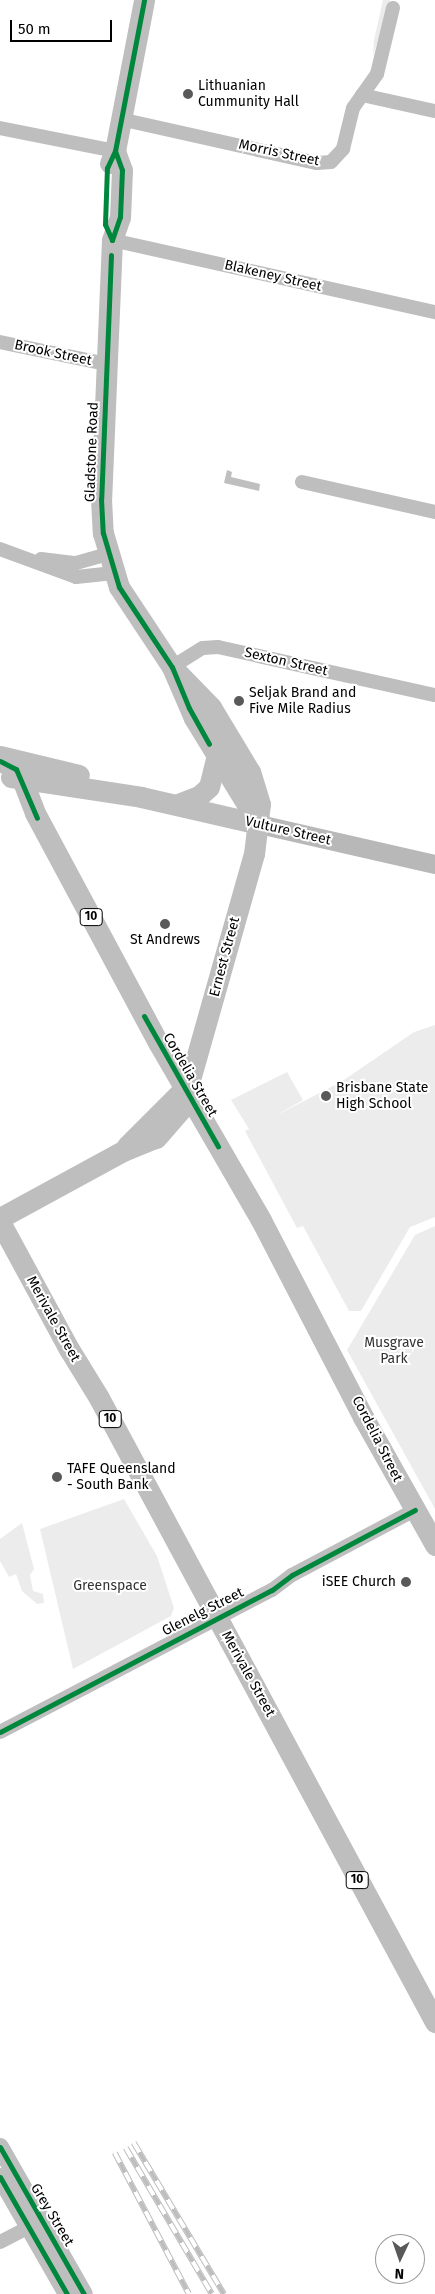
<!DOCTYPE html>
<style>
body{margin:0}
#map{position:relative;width:435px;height:2294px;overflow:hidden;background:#fff;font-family:"Fira Sans",sans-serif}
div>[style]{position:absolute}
.green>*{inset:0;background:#ececec}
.water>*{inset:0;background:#bfbfbf}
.minor>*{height:14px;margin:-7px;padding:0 7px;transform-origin:7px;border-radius:7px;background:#bebebe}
.tertiary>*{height:18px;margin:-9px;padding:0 9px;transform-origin:9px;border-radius:9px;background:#bebebe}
.secondary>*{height:19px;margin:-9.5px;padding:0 9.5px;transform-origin:9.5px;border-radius:9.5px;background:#b8b8b8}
.primary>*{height:21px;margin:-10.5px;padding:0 10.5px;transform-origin:10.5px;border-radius:10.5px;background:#bebebe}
.rail>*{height:5.5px;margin-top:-2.75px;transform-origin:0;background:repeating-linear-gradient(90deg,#fff 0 11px,#bebebe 0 22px);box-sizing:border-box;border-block:1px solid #bebebe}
.cycleway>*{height:5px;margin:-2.5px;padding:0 2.5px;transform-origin:2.5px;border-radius:2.5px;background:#00873e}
.dots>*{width:14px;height:14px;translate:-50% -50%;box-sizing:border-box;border:2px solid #fff;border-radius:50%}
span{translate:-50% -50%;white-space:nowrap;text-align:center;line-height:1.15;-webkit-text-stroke:4px #fff;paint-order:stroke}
.shield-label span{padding:1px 4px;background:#fff;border:1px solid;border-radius:4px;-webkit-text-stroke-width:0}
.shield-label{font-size:12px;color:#000;font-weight:700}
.poi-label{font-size:14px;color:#000}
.left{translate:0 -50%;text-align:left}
.right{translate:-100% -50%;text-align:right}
.street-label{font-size:14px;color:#000}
.park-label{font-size:14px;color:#333}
.north{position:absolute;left:375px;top:2234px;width:50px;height:50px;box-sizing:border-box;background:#fff;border:1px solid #999;border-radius:50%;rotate:183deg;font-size:14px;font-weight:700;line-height:20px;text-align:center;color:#000}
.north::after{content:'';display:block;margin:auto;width:18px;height:22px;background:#595959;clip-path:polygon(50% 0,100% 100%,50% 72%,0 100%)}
.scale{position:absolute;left:10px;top:20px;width:102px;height:22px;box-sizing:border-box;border:2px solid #000;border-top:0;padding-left:6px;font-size:15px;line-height:18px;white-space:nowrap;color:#000;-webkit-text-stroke:4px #fff;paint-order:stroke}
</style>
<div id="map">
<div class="green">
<div style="clip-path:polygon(383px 0,390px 0,373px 57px,374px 40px)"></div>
<div style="clip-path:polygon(435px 1025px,435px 1217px,410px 1227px,361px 1311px,349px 1311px,303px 1226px,297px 1228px,245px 1131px,249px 1129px,231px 1100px,287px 1072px,303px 1100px,275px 1116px,341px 1082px,414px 1032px)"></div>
<div style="clip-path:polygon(435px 1226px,435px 1509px,347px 1350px,415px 1235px)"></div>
<div style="clip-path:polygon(124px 1499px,157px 1556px,174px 1608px,171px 1616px,73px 1669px,40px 1529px)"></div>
<div style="clip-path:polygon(22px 1523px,34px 1569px,30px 1575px,33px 1591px,43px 1594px,44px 1603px,37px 1604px,22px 1591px,16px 1574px,9px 1577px,0 1561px,0 1539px)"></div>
</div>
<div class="water">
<div style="clip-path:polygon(227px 470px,232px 472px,231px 477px,260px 484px,259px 491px,224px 483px)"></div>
</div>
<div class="minor">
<div style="left:362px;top:95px;width:75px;rotate:12.4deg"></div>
<div style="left:120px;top:119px;width:202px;rotate:12.6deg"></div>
<div style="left:317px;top:163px;width:14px;rotate:-4deg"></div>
<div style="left:331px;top:162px;width:18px;rotate:-47deg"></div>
<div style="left:343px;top:149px;width:42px;rotate:-76.3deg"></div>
<div style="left:353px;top:108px;width:42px;rotate:-54.8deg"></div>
<div style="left:377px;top:74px;width:68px;rotate:-76.4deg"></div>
<div style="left:0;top:128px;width:117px;rotate:11.3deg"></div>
<div style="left:112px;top:240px;width:331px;rotate:12.6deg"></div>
<div style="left:0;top:342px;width:108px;rotate:11.7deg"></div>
<div style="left:302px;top:482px;width:136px;rotate:12.7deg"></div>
<div style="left:0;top:549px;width:81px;rotate:20.2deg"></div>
<div style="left:76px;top:577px;width:38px;rotate:-6deg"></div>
<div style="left:41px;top:559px;width:35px;rotate:7deg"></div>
<div style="left:76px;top:563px;width:33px;rotate:-16deg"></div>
<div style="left:172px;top:667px;width:36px;rotate:-32deg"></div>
<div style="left:203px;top:648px;width:15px;rotate:-4deg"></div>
<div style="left:218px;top:647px;width:222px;rotate:12.5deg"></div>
<div style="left:0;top:1732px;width:307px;rotate:-27.6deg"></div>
<div style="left:272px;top:1590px;width:25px;rotate:-37deg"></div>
<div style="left:292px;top:1575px;width:139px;rotate:-27.9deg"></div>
<div style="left:0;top:2242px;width:42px;rotate:-27.2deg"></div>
</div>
<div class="tertiary">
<div style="left:0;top:2147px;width:169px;rotate:60.3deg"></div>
<div style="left:0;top:2177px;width:135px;rotate:60.2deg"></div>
</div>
<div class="secondary">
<div style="left:259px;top:824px;width:180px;rotate:12.8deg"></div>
</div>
<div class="primary">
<div style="left:115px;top:151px;width:20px;rotate:70deg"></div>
<div style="left:122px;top:170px;width:47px;rotate:92.4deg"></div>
<div style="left:120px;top:217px;width:24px;rotate:109deg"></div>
<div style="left:112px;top:240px;width:259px;rotate:92.4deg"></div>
<div style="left:101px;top:499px;width:34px;rotate:87deg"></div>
<div style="left:103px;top:533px;width:56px;rotate:73.5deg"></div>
<div style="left:119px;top:587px;width:96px;rotate:56.5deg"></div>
<div style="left:172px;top:667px;width:56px;rotate:66.7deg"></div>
<div style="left:194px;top:718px;width:124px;rotate:58.5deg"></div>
<div style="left:110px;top:163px;width:13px;rotate:-67deg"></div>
<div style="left:115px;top:151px;width:154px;rotate:-79.1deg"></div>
<div style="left:0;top:756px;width:81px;rotate:13.5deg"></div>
<div style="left:0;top:761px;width:14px;rotate:25deg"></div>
<div style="left:13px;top:767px;width:15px;rotate:53deg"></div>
<div style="left:22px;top:779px;width:36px;rotate:69deg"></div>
<div style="left:35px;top:813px;width:262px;rotate:61.8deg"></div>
<div style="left:159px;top:1044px;width:203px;rotate:59.9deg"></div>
<div style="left:261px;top:1220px;width:222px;rotate:62.6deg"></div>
<div style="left:363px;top:1417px;width:147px;rotate:60.6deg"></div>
<div style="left:11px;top:777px;width:132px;rotate:8.7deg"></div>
<div style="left:141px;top:797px;width:121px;rotate:12.9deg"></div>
<div style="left:178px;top:804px;width:22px;rotate:-21deg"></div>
<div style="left:199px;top:796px;width:13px;rotate:-42deg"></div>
<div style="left:209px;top:787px;width:33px;rotate:-76deg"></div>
<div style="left:127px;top:1146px;width:82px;rotate:-45deg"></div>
<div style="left:0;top:1218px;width:140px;rotate:-28.6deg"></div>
<div style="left:123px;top:1151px;width:35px;rotate:-22deg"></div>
<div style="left:156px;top:1138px;width:40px;rotate:-49deg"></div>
<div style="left:182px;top:1108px;width:264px;rotate:-74.2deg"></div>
<div style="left:254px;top:854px;width:50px;rotate:-83.2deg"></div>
<div style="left:260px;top:804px;width:34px;rotate:-107deg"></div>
<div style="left:250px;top:772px;width:76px;rotate:-121deg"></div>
<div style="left:211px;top:707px;width:52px;rotate:-134.2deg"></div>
<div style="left:0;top:1222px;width:145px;rotate:61.5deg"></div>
<div style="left:69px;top:1349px;width:57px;rotate:58.5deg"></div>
<div style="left:99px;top:1398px;width:709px;rotate:61.7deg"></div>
</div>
<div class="rail">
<div style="left:134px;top:2143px;width:176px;rotate:59.2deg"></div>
<div style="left:126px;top:2148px;width:169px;rotate:59.5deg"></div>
<div style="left:115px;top:2153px;width:159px;rotate:62.3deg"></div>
</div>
<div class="cycleway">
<div style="left:112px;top:240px;width:17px;rotate:-114deg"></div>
<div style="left:105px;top:224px;width:56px;rotate:-88deg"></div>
<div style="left:107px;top:168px;width:19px;rotate:-65deg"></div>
<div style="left:115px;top:151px;width:154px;rotate:-79.1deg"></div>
<div style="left:112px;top:240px;width:24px;rotate:-71deg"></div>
<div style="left:120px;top:217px;width:47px;rotate:-87.6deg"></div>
<div style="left:122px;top:170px;width:20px;rotate:-110deg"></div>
<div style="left:111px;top:255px;width:244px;rotate:92.3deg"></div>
<div style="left:101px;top:499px;width:34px;rotate:87deg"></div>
<div style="left:103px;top:533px;width:56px;rotate:73.5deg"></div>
<div style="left:119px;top:587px;width:96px;rotate:56.5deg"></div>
<div style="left:172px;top:667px;width:44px;rotate:67.5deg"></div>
<div style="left:189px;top:708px;width:41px;rotate:60.9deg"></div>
<div style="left:0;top:761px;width:18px;rotate:27deg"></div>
<div style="left:16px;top:769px;width:53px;rotate:66.8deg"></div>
<div style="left:144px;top:1016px;width:150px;rotate:60.4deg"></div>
<div style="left:0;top:1732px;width:307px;rotate:-27.6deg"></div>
<div style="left:272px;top:1590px;width:25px;rotate:-37deg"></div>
<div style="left:292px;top:1575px;width:139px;rotate:-27.9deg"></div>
<div style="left:0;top:2147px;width:169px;rotate:60.3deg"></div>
<div style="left:0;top:2177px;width:135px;rotate:60.2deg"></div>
</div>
<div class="dots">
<div style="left:188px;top:94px;background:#595959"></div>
<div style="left:239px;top:701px;background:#595959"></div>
<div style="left:165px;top:924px;background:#595959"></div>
<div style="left:326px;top:1096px;background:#595959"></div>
<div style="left:57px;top:1477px;background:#595959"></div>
<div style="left:406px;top:1582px;background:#595959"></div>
</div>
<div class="shield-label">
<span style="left:91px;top:917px">10</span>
<span style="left:110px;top:1419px">10</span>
<span style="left:357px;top:1880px">10</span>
</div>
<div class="poi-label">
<span class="left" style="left:198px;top:94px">Lithuanian<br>Cummunity Hall</span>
<span class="left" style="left:249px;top:701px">Seljak Brand and<br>Five Mile Radius</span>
<span style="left:165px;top:940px">St Andrews</span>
<span class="left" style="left:336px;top:1096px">Brisbane State<br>High School</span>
<span class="left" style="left:67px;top:1477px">TAFE Queensland<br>- South Bank</span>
<span class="right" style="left:396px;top:1582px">iSEE Church</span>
</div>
<div class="street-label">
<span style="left:279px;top:153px;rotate:12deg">Morris Street</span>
<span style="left:273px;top:276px;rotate:13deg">Blakeney Street</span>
<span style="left:53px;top:353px;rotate:12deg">Brook Street</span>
<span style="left:92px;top:452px;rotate:-88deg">Gladstone Road</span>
<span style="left:286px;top:662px;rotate:13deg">Sexton Street</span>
<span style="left:288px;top:831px;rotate:13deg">Vulture Street</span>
<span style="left:225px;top:957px;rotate:-75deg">Ernest Street</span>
<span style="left:190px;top:1075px;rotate:60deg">Cordelia Street</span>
<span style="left:53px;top:1319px;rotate:61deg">Merivale Street</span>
<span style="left:377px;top:1439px;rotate:63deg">Cordelia Street</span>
<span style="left:203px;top:1612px;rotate:-27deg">Glenelg Street</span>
<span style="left:248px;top:1674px;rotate:61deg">Merivale Street</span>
<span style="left:52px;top:2215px;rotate:59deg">Grey Street</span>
</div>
<div class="park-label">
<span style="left:394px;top:1351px">Musgrave<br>Park</span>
<span style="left:110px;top:1586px">Greenspace</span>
</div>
<div class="north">N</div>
<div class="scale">50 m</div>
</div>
